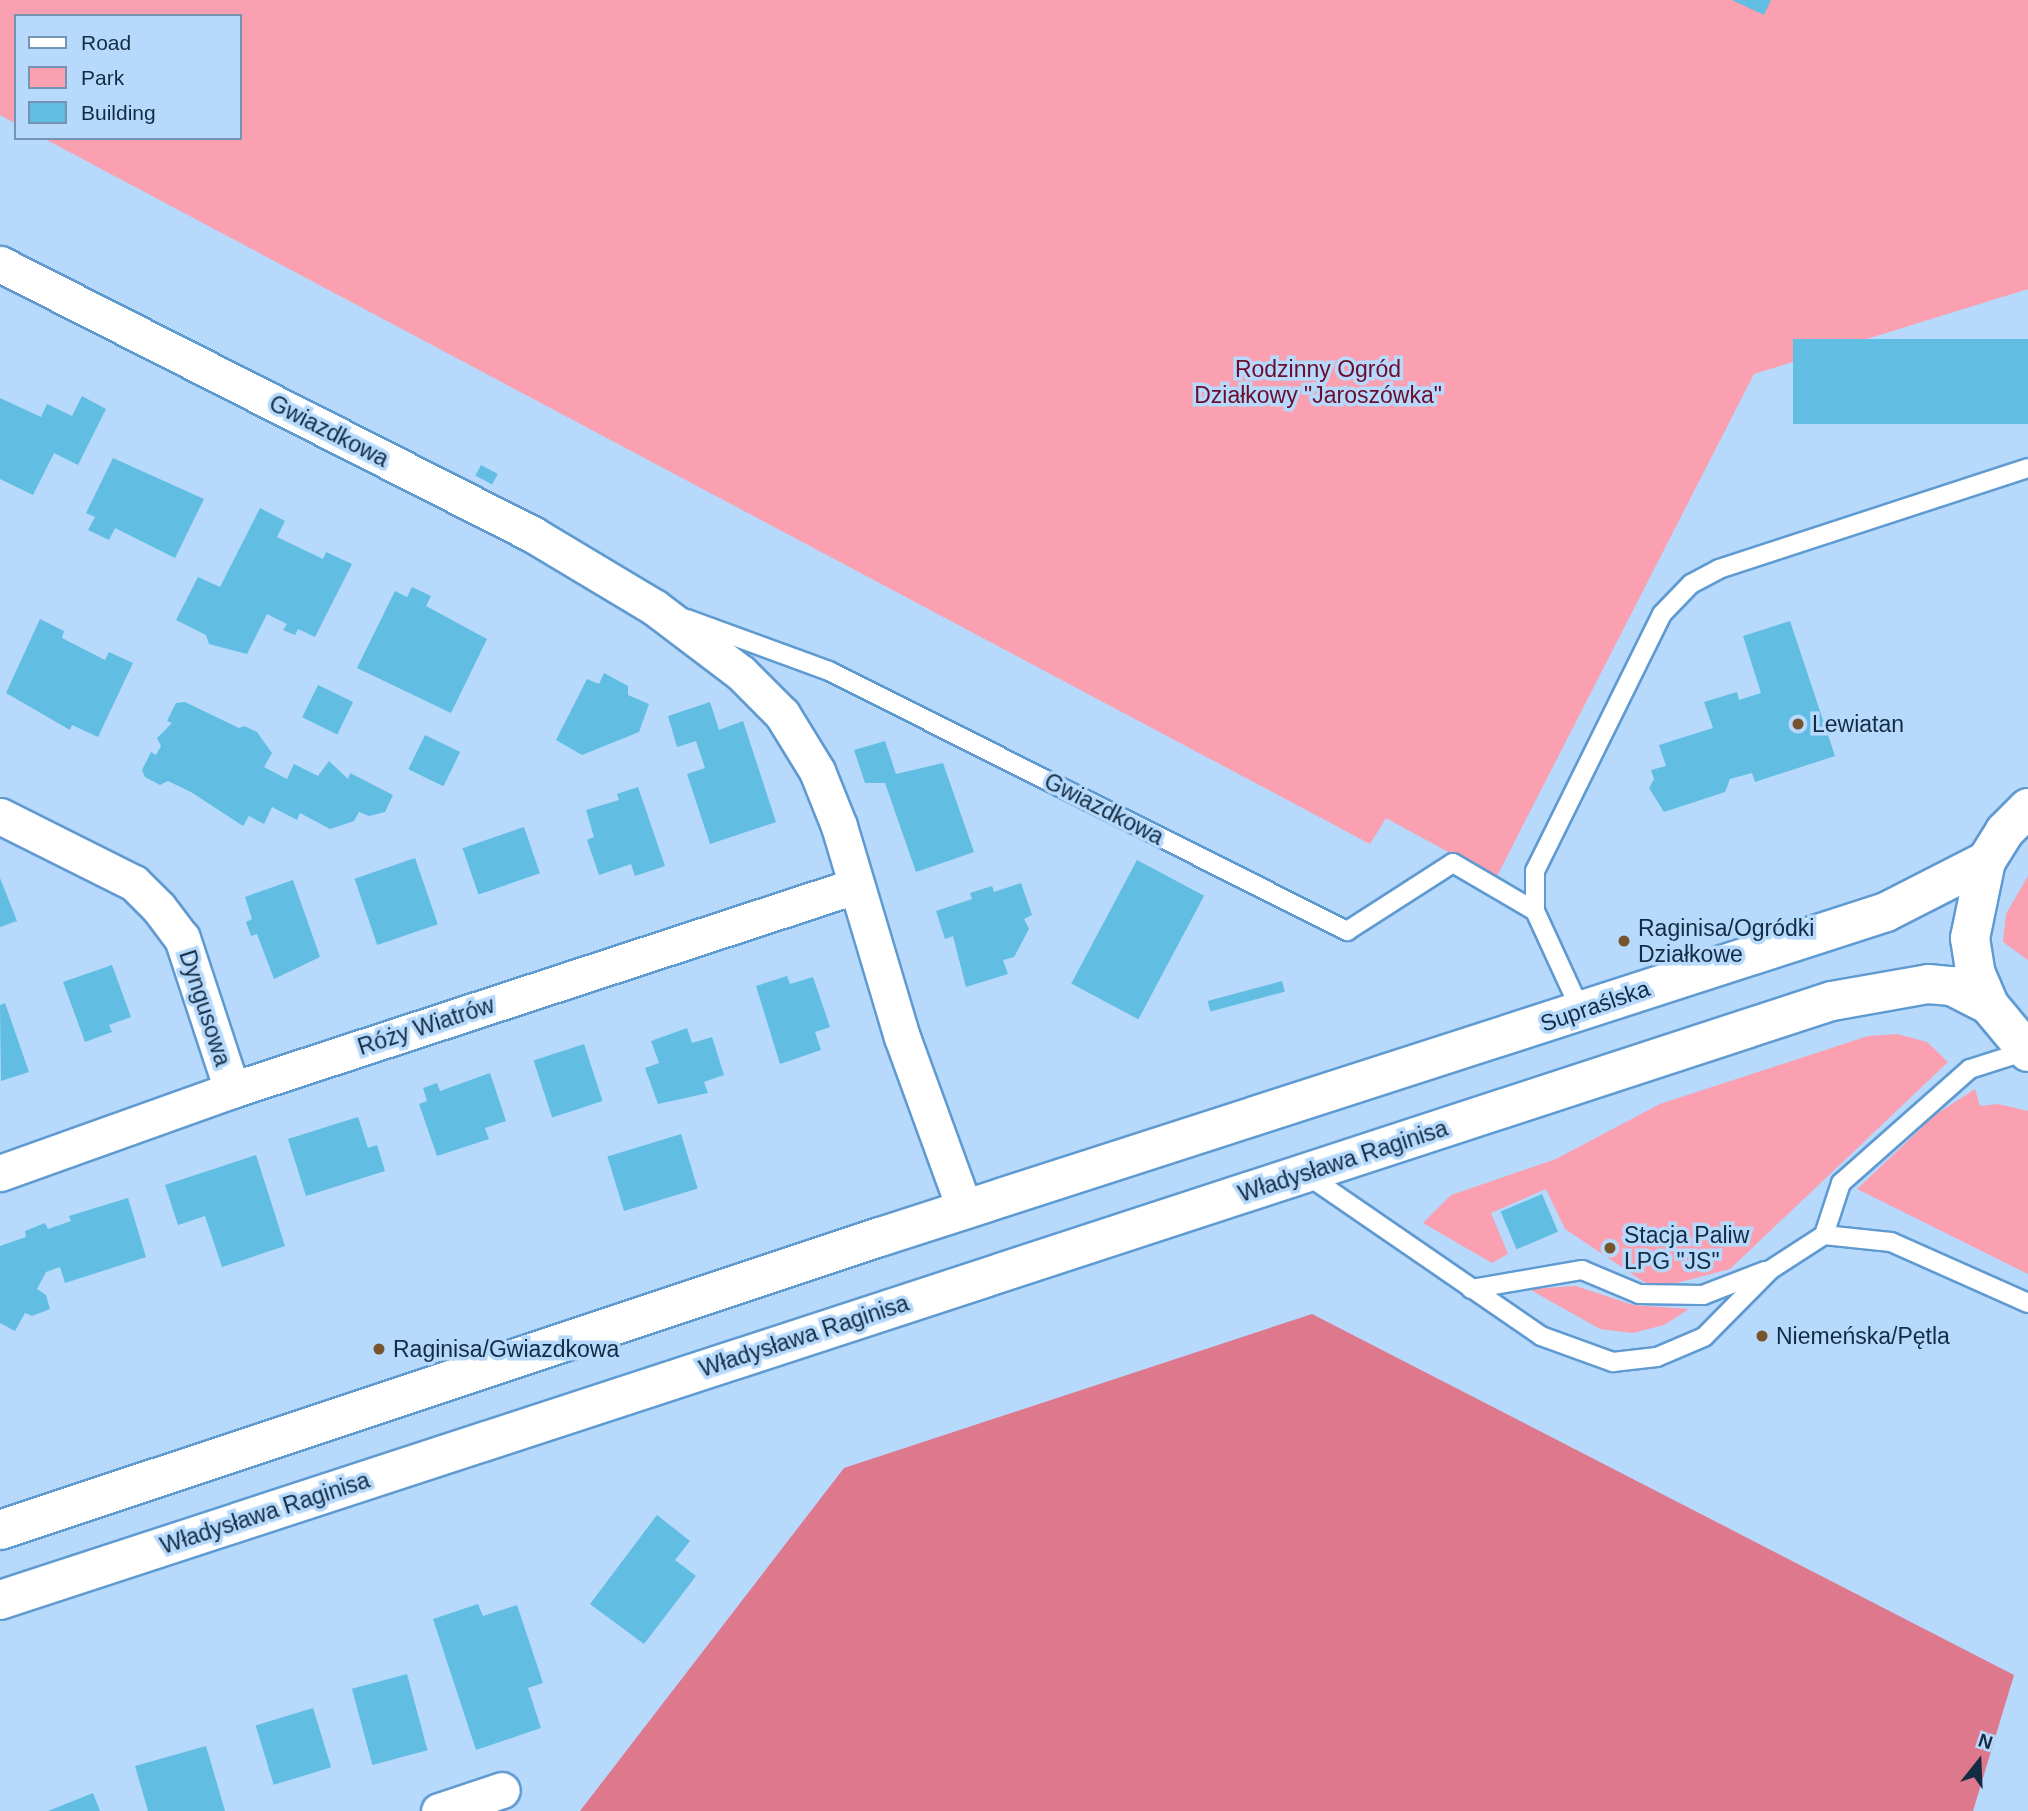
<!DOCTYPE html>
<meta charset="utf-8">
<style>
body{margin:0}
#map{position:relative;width:2028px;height:1811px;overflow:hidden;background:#b6d9fc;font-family:Arial,sans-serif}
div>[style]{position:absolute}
.green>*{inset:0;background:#faa0b0}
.forest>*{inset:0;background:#de788c}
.building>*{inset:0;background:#62bde3;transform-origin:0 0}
.roads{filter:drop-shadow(2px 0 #5f9ad1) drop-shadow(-2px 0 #5f9ad1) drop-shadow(0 2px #5f9ad1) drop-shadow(0 -2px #5f9ad1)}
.service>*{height:18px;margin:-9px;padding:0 9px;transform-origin:9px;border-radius:9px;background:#fff}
.minor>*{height:35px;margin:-17.5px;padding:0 17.5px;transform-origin:17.5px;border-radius:17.5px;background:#fff}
.secondary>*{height:38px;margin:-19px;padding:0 19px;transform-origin:19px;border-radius:19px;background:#fff}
.dots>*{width:19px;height:19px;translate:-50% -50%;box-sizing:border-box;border:4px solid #b6d9fc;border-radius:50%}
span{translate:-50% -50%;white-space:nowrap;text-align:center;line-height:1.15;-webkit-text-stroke:7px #b6d9fc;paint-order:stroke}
.park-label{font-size:23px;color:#6b0d2d}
.street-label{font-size:23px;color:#142c43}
.poi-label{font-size:23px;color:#142c43}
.left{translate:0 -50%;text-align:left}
.legend{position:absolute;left:14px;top:14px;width:228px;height:126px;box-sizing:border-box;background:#b6d9fc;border:2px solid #7594b2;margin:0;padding:9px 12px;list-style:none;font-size:21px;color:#142c43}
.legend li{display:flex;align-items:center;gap:14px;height:35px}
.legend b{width:35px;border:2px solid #7594b2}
.north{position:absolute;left:1944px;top:1727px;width:70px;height:70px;-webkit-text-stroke:5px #b6d9fc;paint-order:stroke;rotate:18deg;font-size:19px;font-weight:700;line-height:28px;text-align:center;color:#142c43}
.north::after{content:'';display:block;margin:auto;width:24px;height:32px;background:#142c43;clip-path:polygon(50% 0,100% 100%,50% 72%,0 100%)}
</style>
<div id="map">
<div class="green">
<div style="clip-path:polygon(0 0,2028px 0,2028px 289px,1754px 374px,1496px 878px,1386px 818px,1370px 844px,43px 138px,240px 138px,240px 16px,16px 16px,16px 124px,0 115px)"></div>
<div style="clip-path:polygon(2028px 876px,2028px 960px,2003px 942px,2006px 914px)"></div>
<div style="clip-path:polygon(1897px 1034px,1927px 1042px,1948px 1062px,1730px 1269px,1673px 1284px,1647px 1284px,1565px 1229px,1546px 1189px,1491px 1213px,1508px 1254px,1492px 1263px,1423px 1223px,1451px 1195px,1556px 1159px,1660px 1104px,1868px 1036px)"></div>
<div style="clip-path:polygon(1975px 1089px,1980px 1106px,1998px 1104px,2028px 1111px,2028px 1274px,1857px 1189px,1935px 1115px)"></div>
<div style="clip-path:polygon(1576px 1286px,1633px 1305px,1689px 1309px,1664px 1325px,1633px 1333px,1600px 1329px,1529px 1289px)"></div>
</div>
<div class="forest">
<div style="clip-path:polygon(1312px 1314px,2014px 1675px,1973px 1811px,580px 1811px,844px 1468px)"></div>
</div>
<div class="building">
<div style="clip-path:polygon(1732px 0,1771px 0,1764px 15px)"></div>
<div style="left:2028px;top:339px;width:85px;height:235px;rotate:90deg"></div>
<div style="clip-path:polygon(82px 396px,106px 409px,78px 465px,54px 453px,33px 495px,0 479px,0 398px,41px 417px,47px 404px,72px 416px)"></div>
<div style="clip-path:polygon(113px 458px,204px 499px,175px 558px,115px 528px,109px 540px,88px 530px,95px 517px,86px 513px)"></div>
<div style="left:481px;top:465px;width:19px;height:12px;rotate:28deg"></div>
<div style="clip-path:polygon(260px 508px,285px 521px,277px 537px,323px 559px,326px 552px,352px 564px,315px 637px,298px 629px,295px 635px,283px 630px,287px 624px,267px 614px,247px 654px,209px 644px,206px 635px,176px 620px,198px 577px,220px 587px)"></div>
<div style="clip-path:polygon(412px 587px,431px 596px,426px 606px,487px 639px,451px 713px,357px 668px,395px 591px,407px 597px)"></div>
<div style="clip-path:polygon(40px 619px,64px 631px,62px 638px,105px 660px,109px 652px,133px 663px,98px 737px,72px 725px,70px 730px,6px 693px)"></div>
<div style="clip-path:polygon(1790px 621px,1835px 756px,1755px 782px,1752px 773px,1730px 779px,1725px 792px,1664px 812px,1649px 788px,1654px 779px,1651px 770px,1666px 766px,1659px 745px,1713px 728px,1704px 702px,1737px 692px,1739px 700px,1761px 693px,1743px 636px)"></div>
<div style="clip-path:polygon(604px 673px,628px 686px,628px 695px,649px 704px,639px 732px,582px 755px,556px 740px,587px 679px,599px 684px)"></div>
<div style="left:318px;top:685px;width:39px;height:36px;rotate:26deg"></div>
<div style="clip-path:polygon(185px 702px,239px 728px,244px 726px,257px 732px,272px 753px,264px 767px,287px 779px,294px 764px,318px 776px,329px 761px,348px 779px,350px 773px,393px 795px,385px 812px,369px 816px,359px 812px,354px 821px,330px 829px,300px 813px,297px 820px,272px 807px,264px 824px,249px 816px,243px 826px,191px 792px,168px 781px,160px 785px,145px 777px,142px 770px,151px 752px,156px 755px,161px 746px,157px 738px,172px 723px,167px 721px,176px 703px)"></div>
<div style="clip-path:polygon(710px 702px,719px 730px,743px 721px,776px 822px,710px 844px,687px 774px,705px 768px,696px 741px,677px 747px,668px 716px)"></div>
<div style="left:425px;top:735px;width:39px;height:38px;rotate:26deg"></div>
<div style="clip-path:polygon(885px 741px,896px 774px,943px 763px,974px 852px,916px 872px,885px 783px,865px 783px,854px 750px)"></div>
<div style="clip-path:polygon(638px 787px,665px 866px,635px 876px,631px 864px,599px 875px,587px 840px,594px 837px,586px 810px,619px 800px,617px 794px)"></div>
<div style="left:524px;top:827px;width:49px;height:65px;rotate:71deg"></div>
<div style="left:415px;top:858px;width:70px;height:64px;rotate:71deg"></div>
<div style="left:1137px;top:860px;width:76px;height:140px;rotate:28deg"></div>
<div style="clip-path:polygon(0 878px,17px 921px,0 927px)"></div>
<div style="clip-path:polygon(293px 880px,320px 957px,274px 979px,257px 934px,251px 936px,246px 922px,252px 919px,245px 897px)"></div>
<div style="clip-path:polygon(1021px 883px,1032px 915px,1024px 919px,1029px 929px,1014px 957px,1003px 960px,1008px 974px,966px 987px,953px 936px,945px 939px,936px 911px,972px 899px,970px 893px,992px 886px,994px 892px)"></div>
<div style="clip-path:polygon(112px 965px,131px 1017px,109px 1025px,112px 1032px,85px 1042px,63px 982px)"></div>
<div style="clip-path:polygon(787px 976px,790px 984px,813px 977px,830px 1027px,815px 1032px,821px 1050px,780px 1064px,756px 986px)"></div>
<div style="left:1282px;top:981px;width:11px;height:77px;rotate:75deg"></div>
<div style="clip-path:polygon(5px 1003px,29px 1072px,1px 1081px,0 1005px)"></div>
<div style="clip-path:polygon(687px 1028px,692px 1043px,712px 1037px,724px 1075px,704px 1082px,708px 1093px,658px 1104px,645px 1068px,659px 1063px,651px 1041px)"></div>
<div style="left:584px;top:1044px;width:60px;height:53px;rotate:72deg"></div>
<div style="clip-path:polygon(490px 1073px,506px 1121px,485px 1128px,489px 1139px,437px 1156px,419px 1104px,427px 1101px,423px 1088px,437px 1083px,440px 1091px)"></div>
<div style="clip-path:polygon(358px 1117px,368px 1148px,377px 1145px,385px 1171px,306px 1196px,288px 1139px)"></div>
<div style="left:681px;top:1134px;width:57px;height:77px;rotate:73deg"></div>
<div style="clip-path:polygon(256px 1155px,285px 1246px,222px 1267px,205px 1216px,178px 1225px,165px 1185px)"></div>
<div style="left:1542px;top:1194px;width:41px;height:45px;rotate:67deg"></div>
<div style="clip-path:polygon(128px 1198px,146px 1257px,65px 1283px,60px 1267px,46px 1272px,37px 1289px,46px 1295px,50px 1309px,32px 1316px,25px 1313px,15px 1331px,0 1323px,0 1246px,26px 1237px,25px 1231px,45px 1223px,48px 1229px,71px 1221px,69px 1216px)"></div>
<div style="clip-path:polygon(657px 1515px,690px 1541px,675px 1560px,696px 1576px,644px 1644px,590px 1604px)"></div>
<div style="clip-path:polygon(478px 1604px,483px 1616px,517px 1605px,543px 1683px,528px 1688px,541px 1728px,476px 1750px,433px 1619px)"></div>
<div style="left:407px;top:1674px;width:79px;height:57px;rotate:75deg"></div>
<div style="left:313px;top:1708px;width:62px;height:60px;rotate:73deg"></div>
<div style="clip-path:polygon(206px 1746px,225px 1811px,148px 1811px,135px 1766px)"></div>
<div style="clip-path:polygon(93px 1793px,100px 1811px,48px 1811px)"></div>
</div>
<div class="roads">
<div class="service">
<div style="left:687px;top:619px;width:151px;rotate:20.1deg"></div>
<div style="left:829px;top:671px;width:580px;rotate:26.65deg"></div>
<div style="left:1347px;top:931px;width:126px;rotate:-32.7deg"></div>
<div style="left:1453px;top:863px;width:95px;rotate:30.3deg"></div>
<div style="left:1581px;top:1011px;width:110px;rotate:-114.7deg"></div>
<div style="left:1535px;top:911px;width:40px;rotate:-90deg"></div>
<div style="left:1535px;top:871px;width:287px;rotate:-63.7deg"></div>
<div style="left:1662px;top:614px;width:42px;rotate:-46deg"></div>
<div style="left:1691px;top:584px;width:32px;rotate:-28deg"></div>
<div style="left:1719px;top:569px;width:325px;rotate:-18.1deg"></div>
<div style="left:1307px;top:1175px;width:284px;rotate:34.5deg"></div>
<div style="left:1541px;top:1336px;width:77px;rotate:19.9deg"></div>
<div style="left:1613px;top:1362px;width:44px;rotate:-6.5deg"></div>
<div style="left:1657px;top:1357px;width:51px;rotate:-23.1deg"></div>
<div style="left:1704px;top:1337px;width:94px;rotate:-45.4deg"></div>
<div style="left:1770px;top:1270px;width:64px;rotate:-32.9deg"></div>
<div style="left:1824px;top:1235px;width:67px;rotate:6deg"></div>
<div style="left:1891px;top:1242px;width:150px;rotate:24deg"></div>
<div style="left:1824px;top:1235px;width:55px;rotate:-71.9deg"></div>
<div style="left:1841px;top:1183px;width:172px;rotate:-41.5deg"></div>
<div style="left:1970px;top:1069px;width:59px;rotate:-17.8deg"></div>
<div style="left:1471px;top:1289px;width:113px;rotate:-9.7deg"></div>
<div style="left:1582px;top:1270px;width:62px;rotate:22.8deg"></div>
<div style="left:1639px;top:1294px;width:64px;rotate:0.9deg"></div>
<div style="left:1703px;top:1295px;width:66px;rotate:-21.2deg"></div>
</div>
<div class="minor">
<div style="left:0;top:264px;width:597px;rotate:26.91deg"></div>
<div style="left:532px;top:534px;width:142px;rotate:30.9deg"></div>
<div style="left:654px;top:607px;width:109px;rotate:37.2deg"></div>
<div style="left:741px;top:673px;width:58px;rotate:45deg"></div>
<div style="left:782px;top:714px;width:67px;rotate:58.4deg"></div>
<div style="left:817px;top:771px;width:59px;rotate:68.2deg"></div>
<div style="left:839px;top:826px;width:220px;rotate:73.4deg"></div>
<div style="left:902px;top:1037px;width:184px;rotate:70deg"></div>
<div style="left:0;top:816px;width:150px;rotate:26.6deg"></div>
<div style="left:134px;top:883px;width:35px;rotate:45deg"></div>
<div style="left:159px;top:908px;width:38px;rotate:53deg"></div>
<div style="left:182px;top:938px;width:160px;rotate:71.8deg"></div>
<div style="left:0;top:1173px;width:246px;rotate:-19.7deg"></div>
<div style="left:232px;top:1090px;width:656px;rotate:-18.13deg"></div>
<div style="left:439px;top:1811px;width:66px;rotate:-18.4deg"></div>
</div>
<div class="secondary">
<div style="left:2028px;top:808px;width:33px;rotate:135deg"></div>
<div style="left:2005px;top:831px;width:36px;rotate:122deg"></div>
<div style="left:1986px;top:861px;width:79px;rotate:101.7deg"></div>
<div style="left:1970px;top:938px;width:36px;rotate:81deg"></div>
<div style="left:1976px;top:974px;width:34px;rotate:67deg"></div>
<div style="left:1989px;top:1005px;width:61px;rotate:50.3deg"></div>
<div style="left:0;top:1530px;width:927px;rotate:-18.42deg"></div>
<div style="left:880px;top:1237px;width:1057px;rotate:-17.9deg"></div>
<div style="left:1886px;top:912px;width:112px;rotate:-27deg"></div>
<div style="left:0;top:1600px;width:1927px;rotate:-18.11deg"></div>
<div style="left:1832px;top:1001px;width:97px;rotate:-10deg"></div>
<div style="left:1928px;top:984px;width:24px;rotate:5deg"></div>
<div style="left:1952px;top:986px;width:42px;rotate:27.2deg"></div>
</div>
</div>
<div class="dots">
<div style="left:1798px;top:724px;background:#76542c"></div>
<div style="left:1624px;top:941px;background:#76542c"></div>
<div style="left:1610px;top:1248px;background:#76542c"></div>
<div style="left:1762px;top:1336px;background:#76542c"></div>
<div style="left:379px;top:1349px;background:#76542c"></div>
</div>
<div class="park-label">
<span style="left:1318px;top:382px">Rodzinny Ogród<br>Działkowy "Jaroszówka"</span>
</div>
<div class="street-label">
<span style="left:329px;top:431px;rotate:27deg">Gwiazdkowa</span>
<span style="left:1104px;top:809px;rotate:27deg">Gwiazdkowa</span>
<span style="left:1595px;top:1006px;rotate:-19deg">Supraślska</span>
<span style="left:205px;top:1008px;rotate:72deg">Dyngusowa</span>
<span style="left:426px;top:1026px;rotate:-18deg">Róży Wiatrów</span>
<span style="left:1343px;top:1161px;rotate:-18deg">Władysława Raginisa</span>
<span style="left:804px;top:1336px;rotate:-18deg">Władysława Raginisa</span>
<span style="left:265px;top:1513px;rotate:-18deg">Władysława Raginisa</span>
</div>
<div class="poi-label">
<span class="left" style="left:1812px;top:724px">Lewiatan</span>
<span class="left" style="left:1638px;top:941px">Raginisa/Ogródki<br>Działkowe</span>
<span class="left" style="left:1624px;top:1248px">Stacja Paliw<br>LPG "JS"</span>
<span class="left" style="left:1776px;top:1336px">Niemeńska/Pętla</span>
<span class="left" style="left:393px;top:1349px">Raginisa/Gwiazdkowa</span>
</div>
<ul class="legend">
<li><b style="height:9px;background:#fff"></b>Road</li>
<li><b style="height:19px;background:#faa0b0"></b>Park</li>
<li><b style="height:19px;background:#62bde3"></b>Building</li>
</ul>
<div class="north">N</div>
</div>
